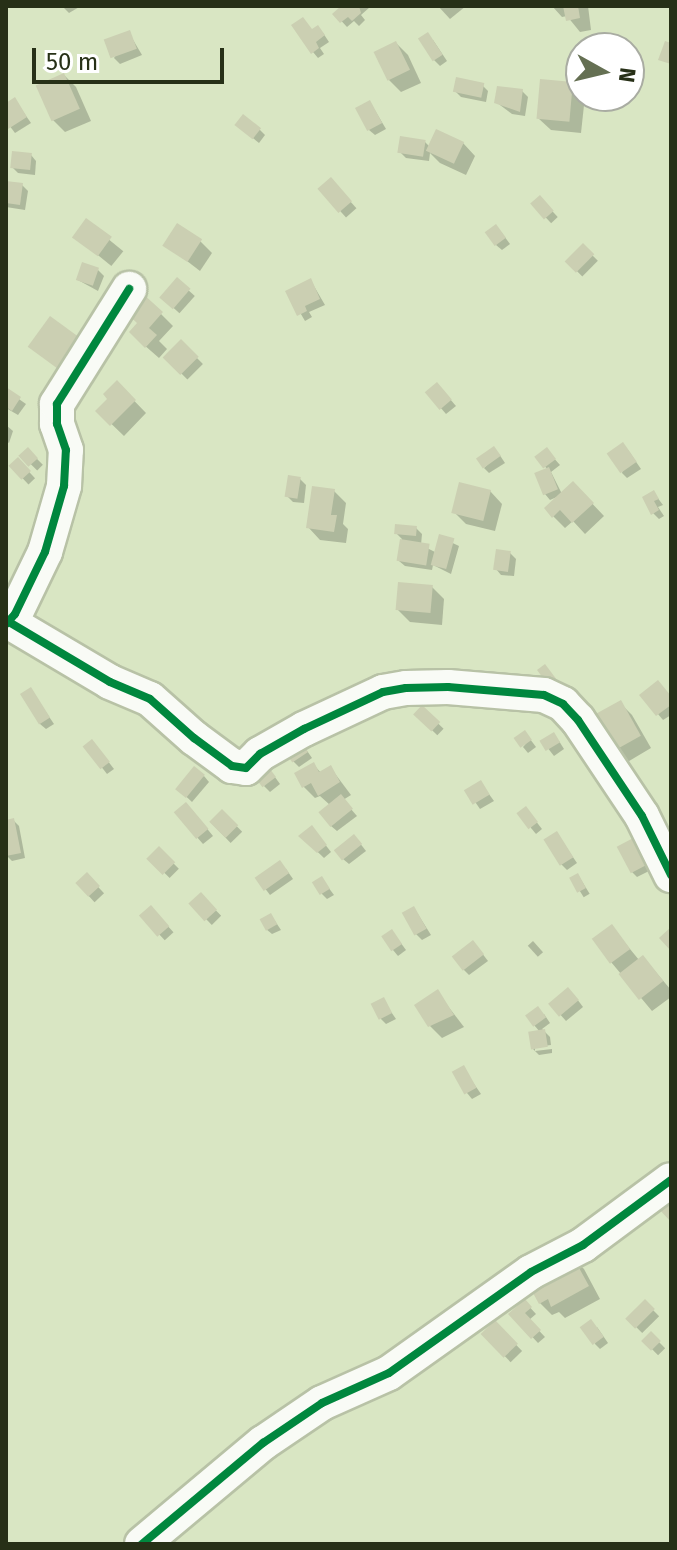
<!DOCTYPE html>
<style>
body{margin:0}
#map{position:relative;width:677px;height:1550px;overflow:hidden;background:#d9e6c3;font-family:"Fira Sans",sans-serif}
div>[style]{position:absolute}
.shadow>*{inset:0;background:#0003;transform-origin:0 0}
.building>*{inset:0;background:#cbcfb2;transform-origin:0 0}
.roads{filter:drop-shadow(2px 0 #b8c2a6) drop-shadow(-2px 0 #b8c2a6) drop-shadow(0 2px #b8c2a6) drop-shadow(0 -2px #b8c2a6)}
.minor>*{height:34px;margin:-17px;padding:0 17px;transform-origin:17px;border-radius:17px;background:#f9fbf6}
.cycleway>*{height:8px;margin:-4px;padding:0 4px;transform-origin:4px;border-radius:4px;background:#00873e}
span{translate:-50% -50%;white-space:nowrap;text-align:center;line-height:1.15;-webkit-text-stroke:8px #fff;paint-order:stroke}
.frame{position:absolute;inset:0;border:8px solid #273017;pointer-events:none}
.north{position:absolute;left:565px;top:32px;width:80px;height:80px;box-sizing:border-box;background:#fff;border:2px solid #a9aca2;border-radius:50%;rotate:98deg;font-size:22px;font-weight:700;line-height:32px;text-align:center;color:#273017}
.north::after{content:'';display:block;margin:auto;width:28px;height:36px;background:#657053;clip-path:polygon(50% 0,100% 100%,50% 72%,0 100%)}
.scale{position:absolute;left:32px;top:48px;width:192px;height:36px;box-sizing:border-box;border:4px solid #273017;border-top:0;padding-left:10px;font-size:24px;line-height:28px;white-space:nowrap;color:#273017;-webkit-text-stroke:6px #fff;paint-order:stroke}
</style>
<div id="map">
<div class="shadow">
<div style="clip-path:polygon(62px 6px,81px 6px,69px 13px)"></div>
<div style="clip-path:polygon(344px 6px,370px 6px,370px 7px,361px 15px,365px 20px,359px 26px,354px 21px,347px 27px,335px 14px)"></div>
<div style="clip-path:polygon(438px 6px,466px 6px,450px 19px)"></div>
<div style="clip-path:polygon(552px 6px,588px 6px,591px 30px,580px 32px,567px 16px,562px 17px)"></div>
<div style="clip-path:polygon(313px 31px,323px 33px,329px 42px,320px 48px,324px 54px,318px 58px,313px 52px)"></div>
<div style="clip-path:polygon(129px 33px,142px 55px,120px 64px,114px 58px)"></div>
<div style="clip-path:polygon(433px 40px,447px 61px,440px 66px,434px 60px)"></div>
<div style="clip-path:polygon(396px 43px,408px 55px,421px 83px,401px 92px,389px 80px)"></div>
<div style="clip-path:polygon(64px 75px,76px 87px,91px 121px,65px 132px,53px 120px)"></div>
<div style="clip-path:polygon(573px 84px,585px 96px,581px 133px,551px 130px,538px 118px)"></div>
<div style="clip-path:polygon(482px 85px,488px 91px,486px 102px,461px 97px,455px 91px)"></div>
<div style="clip-path:polygon(522px 91px,528px 97px,525px 116px,512px 114px,496px 102px)"></div>
<div style="clip-path:polygon(15px 100px,31px 123px,15px 133px,6px 121px,6px 106px)"></div>
<div style="clip-path:polygon(370px 102px,386px 129px,375px 135px,369px 130px)"></div>
<div style="clip-path:polygon(259px 129px,265px 135px,259px 143px,243px 130px)"></div>
<div style="clip-path:polygon(425px 142px,430px 147px,463px 143px,475px 156px,466px 175px,440px 163px,430px 153px,429px 161px,406px 158px,400px 152px)"></div>
<div style="clip-path:polygon(31px 155px,36px 161px,35px 175px,18px 173px,12px 167px)"></div>
<div style="left:331px;top:180px;width:38px;height:14px;rotate:48deg"></div>
<div style="clip-path:polygon(6px 183px,22px 185px,28px 191px,25px 210px,6px 207px)"></div>
<div style="left:540px;top:198px;width:26px;height:9px;rotate:47deg"></div>
<div style="left:86px;top:221px;width:48px;height:19px;rotate:39deg"></div>
<div style="clip-path:polygon(501px 232px,510px 244px,502px 250px,496px 245px)"></div>
<div style="clip-path:polygon(200px 241px,212px 253px,200px 271px,165px 244px)"></div>
<div style="left:583px;top:246px;width:21px;height:22px;rotate:45deg"></div>
<div style="clip-path:polygon(98px 270px,104px 276px,98px 291px,78px 280px)"></div>
<div style="left:177px;top:280px;width:24px;height:23px;rotate:42deg"></div>
<div style="clip-path:polygon(311px 281px,325px 305px,309px 312px,312px 317px,305px 321px,288px 292px)"></div>
<div style="clip-path:polygon(161px 314px,173px 326px,159px 341px,167px 349px,159px 358px,143px 344px,139px 323px)"></div>
<div style="left:181px;top:342px;width:31px;height:22px;rotate:45deg"></div>
<div style="clip-path:polygon(117px 383px,146px 413px,124px 436px,98px 411px,110px 399px)"></div>
<div style="clip-path:polygon(6px 390px,26px 404px,18px 415px,6px 408px)"></div>
<div style="clip-path:polygon(443px 391px,456px 406px,446px 414px,428px 393px)"></div>
<div style="clip-path:polygon(6px 425px,13px 431px,9px 443px,6px 441px)"></div>
<div style="left:28px;top:450px;width:21px;height:8px;rotate:45deg"></div>
<div style="clip-path:polygon(628px 450px,641px 469px,627px 478px,622px 473px)"></div>
<div style="clip-path:polygon(499px 454px,505px 463px,489px 473px,484px 468px)"></div>
<div style="clip-path:polygon(552px 456px,560px 465px,551px 472px,562px 494px,585px 496px,604px 516px,585px 534px,573px 521px,565px 528px,553px 516px,559px 496px,550px 500px,545px 494px,548px 470px,537px 457px)"></div>
<div style="left:18px;top:460px;width:25px;height:9px;rotate:47deg"></div>
<div style="clip-path:polygon(300px 479px,306px 485px,304px 503px,293px 502px,287px 496px)"></div>
<div style="clip-path:polygon(334px 491px,346px 503px,343px 524px,348px 529px,346px 543px,320px 540px,308px 527px)"></div>
<div style="clip-path:polygon(490px 491px,502px 504px,495px 531px,466px 524px,454px 512px)"></div>
<div style="clip-path:polygon(654px 493px,663px 505px,658px 507px,664px 516px,659px 519px,653px 513px)"></div>
<div style="clip-path:polygon(416px 528px,422px 534px,421px 545px,435px 552px,440px 537px,459px 546px,451px 574px,433px 565px,432px 570px,405px 566px,399px 561px,402px 539px,396px 533px)"></div>
<div style="clip-path:polygon(510px 553px,516px 559px,514px 576px,501px 575px,496px 569px)"></div>
<div style="clip-path:polygon(432px 587px,444px 599px,442px 625px,410px 622px,397px 609px)"></div>
<div style="clip-path:polygon(31px 690px,54px 724px,46px 729px,40px 724px)"></div>
<div style="clip-path:polygon(642px 695px,671px 698px,671px 715px,663px 720px)"></div>
<div style="clip-path:polygon(620px 703px,632px 715px,651px 748px,619px 767px,607px 755px)"></div>
<div style="left:422px;top:708px;width:30px;height:9px;rotate:44deg"></div>
<div style="clip-path:polygon(530px 739px,536px 747px,528px 753px,523px 747px)"></div>
<div style="clip-path:polygon(559px 741px,564px 749px,554px 756px,543px 742px)"></div>
<div style="clip-path:polygon(303px 745px,312px 758px,299px 767px,293px 761px)"></div>
<div style="clip-path:polygon(86px 747px,97px 747px,114px 769px,107px 774px)"></div>
<div style="clip-path:polygon(314px 765px,321px 773px,330px 767px,351px 795px,343px 800px,357px 816px,337px 831px,331px 826px,330px 805px,320px 796px,315px 798px,303px 786px)"></div>
<div style="clip-path:polygon(272px 773px,280px 784px,270px 792px,264px 786px)"></div>
<div style="clip-path:polygon(204px 776px,209px 782px,192px 802px,177px 788px)"></div>
<div style="clip-path:polygon(481px 783px,494px 801px,480px 809px,467px 790px)"></div>
<div style="clip-path:polygon(192px 810px,213px 836px,203px 844px,176px 813px)"></div>
<div style="left:222px;top:811px;width:29px;height:16px;rotate:46deg"></div>
<div style="clip-path:polygon(531px 815px,542px 829px,536px 834px,531px 828px)"></div>
<div style="clip-path:polygon(13px 820px,19px 826px,25px 858px,12px 861px,6px 855px,6px 822px)"></div>
<div style="clip-path:polygon(317px 834px,331px 852px,324px 858px,301px 836px)"></div>
<div style="clip-path:polygon(557px 834px,577px 863px,567px 870px,561px 864px)"></div>
<div style="clip-path:polygon(359px 842px,366px 851px,349px 864px,343px 859px)"></div>
<div style="clip-path:polygon(642px 844px,655px 868px,637px 877px,632px 872px)"></div>
<div style="left:159px;top:849px;width:28px;height:13px;rotate:45deg"></div>
<div style="clip-path:polygon(286px 869px,293px 879px,270px 895px,258px 879px)"></div>
<div style="left:87px;top:875px;width:25px;height:13px;rotate:47deg"></div>
<div style="left:578px;top:875px;width:22px;height:7px;rotate:58deg"></div>
<div style="clip-path:polygon(322px 879px,334px 895px,327px 899px,322px 894px)"></div>
<div style="left:201px;top:895px;width:29px;height:13px;rotate:46deg"></div>
<div style="left:151px;top:908px;width:33px;height:12px;rotate:47deg"></div>
<div style="clip-path:polygon(414px 908px,431px 935px,422px 940px,416px 934px)"></div>
<div style="clip-path:polygon(271px 915px,281px 930px,272px 934px,266px 929px)"></div>
<div style="clip-path:polygon(612px 927px,639px 960px,643px 957px,671px 990px,671px 997px,652px 1011px,611px 962px)"></div>
<div style="clip-path:polygon(392px 931px,406px 950px,398px 956px,393px 950px)"></div>
<div style="left:533px;top:941px;width:15px;height:7px;rotate:48deg"></div>
<div style="clip-path:polygon(478px 948px,488px 961px,469px 975px,463px 969px)"></div>
<div style="clip-path:polygon(437px 992px,464px 1027px,442px 1038px,430px 1026px)"></div>
<div style="clip-path:polygon(574px 995px,583px 1007px,566px 1021px,551px 1004px)"></div>
<div style="clip-path:polygon(383px 1000px,396px 1019px,386px 1024px,381px 1019px)"></div>
<div style="clip-path:polygon(544px 1014px,550px 1023px,542px 1029px,550px 1037px,551px 1045px,535px 1047px,535px 1051px,533px 1049px,540px 1032px,534px 1025px)"></div>
<div style="clip-path:polygon(552px 1049px,552px 1053px,539px 1055px,535px 1051px)"></div>
<div style="clip-path:polygon(463px 1068px,481px 1094px,472px 1099px,467px 1093px)"></div>
<div style="clip-path:polygon(572px 1257px,584px 1269px,600px 1299px,565px 1318px,559px 1312px,552px 1315px,540px 1303px,544px 1289px)"></div>
<div style="clip-path:polygon(525px 1302px,536px 1314px,529px 1320px,545px 1337px,538px 1343px,511px 1314px)"></div>
<div style="left:645px;top:1302px;width:20px;height:24px;rotate:45deg"></div>
<div style="left:495px;top:1323px;width:39px;height:16px;rotate:46deg"></div>
<div style="clip-path:polygon(597px 1327px,608px 1343px,600px 1349px,595px 1344px)"></div>
<div style="left:651px;top:1334px;width:20px;height:10px;rotate:45deg"></div>
</div>
<div class="building">
<div style="clip-path:polygon(341px 6px,359px 6px,361px 13px,352px 21px,348px 17px,340px 23px,332px 14px)"></div>
<div style="clip-path:polygon(563px 6px,578px 6px,580px 18px,566px 21px)"></div>
<div style="clip-path:polygon(303px 17px,312px 29px,318px 25px,325px 35px,316px 42px,319px 48px,311px 54px,291px 25px)"></div>
<div style="left:130px;top:30px;width:20px;height:28px;rotate:70deg"></div>
<div style="left:428px;top:32px;width:27px;height:12px;rotate:57deg"></div>
<div style="left:396px;top:41px;width:32px;height:25px;rotate:64deg"></div>
<div style="clip-path:polygon(665px 41px,671px 43px,671px 64px,658px 60px)"></div>
<div style="left:64px;top:73px;width:39px;height:31px;rotate:66deg"></div>
<div style="left:456px;top:77px;width:29px;height:15px;rotate:12deg"></div>
<div style="left:540px;top:79px;width:33px;height:40px;rotate:5deg"></div>
<div style="clip-path:polygon(497px 86px,523px 89px,520px 112px,494px 103px)"></div>
<div style="clip-path:polygon(15px 97px,27px 117px,8px 129px,6px 103px)"></div>
<div style="left:370px;top:100px;width:26px;height:17px;rotate:62deg"></div>
<div style="left:243px;top:114px;width:23px;height:14px;rotate:38deg"></div>
<div style="left:436px;top:129px;width:31px;height:24px;rotate:25deg"></div>
<div style="left:400px;top:136px;width:26px;height:17px;rotate:9deg"></div>
<div style="left:12px;top:151px;width:20px;height:17px;rotate:6deg"></div>
<div style="left:331px;top:177px;width:32px;height:18px;rotate:49deg"></div>
<div style="clip-path:polygon(6px 181px,23px 183px,20px 205px,6px 203px)"></div>
<div style="left:540px;top:195px;width:21px;height:13px;rotate:49deg"></div>
<div style="left:86px;top:218px;width:32px;height:24px;rotate:36deg"></div>
<div style="left:177px;top:223px;width:30px;height:27px;rotate:33deg"></div>
<div style="left:496px;top:224px;width:17px;height:14px;rotate:54deg"></div>
<div style="left:583px;top:243px;width:16px;height:26px;rotate:45deg"></div>
<div style="left:82px;top:262px;width:18px;height:19px;rotate:19deg"></div>
<div style="left:177px;top:277px;width:18px;height:27px;rotate:41deg"></div>
<div style="clip-path:polygon(311px 278px,320px 299px,305px 306px,307px 311px,297px 316px,285px 291px)"></div>
<div style="clip-path:polygon(142px 293px,163px 312px,149px 328px,157px 335px,145px 348px,129px 332px,137px 323px,125px 312px)"></div>
<div style="left:50px;top:316px;width:42px;height:38px;rotate:36deg"></div>
<div style="left:181px;top:339px;width:25px;height:26px;rotate:45deg"></div>
<div style="clip-path:polygon(117px 380px,136px 400px,110px 426px,95px 411px,107px 399px,103px 394px)"></div>
<div style="left:437px;top:382px;width:23px;height:16px;rotate:50deg"></div>
<div style="clip-path:polygon(6px 387px,21px 397px,12px 411px,6px 407px)"></div>
<div style="left:623px;top:442px;width:24px;height:20px;rotate:55deg"></div>
<div style="left:494px;top:446px;width:12px;height:22px;rotate:55deg"></div>
<div style="left:28px;top:447px;width:15px;height:13px;rotate:48deg"></div>
<div style="left:547px;top:447px;width:15px;height:16px;rotate:53deg"></div>
<div style="left:18px;top:457px;width:19px;height:13px;rotate:47deg"></div>
<div style="left:549px;top:467px;width:24px;height:16px;rotate:68deg"></div>
<div style="left:288px;top:475px;width:13px;height:22px;rotate:9deg"></div>
<div style="clip-path:polygon(573px 481px,594px 503px,572px 523px,560px 510px,552px 518px,544px 508px)"></div>
<div style="left:459px;top:482px;width:33px;height:32px;rotate:14deg"></div>
<div style="clip-path:polygon(312px 486px,335px 489px,331px 515px,337px 515px,334px 532px,306px 528px)"></div>
<div style="clip-path:polygon(654px 490px,659px 499px,654px 501px,659px 510px,651px 515px,642px 497px)"></div>
<div style="left:395px;top:524px;width:22px;height:10px;rotate:5deg"></div>
<div style="left:439px;top:534px;width:16px;height:32px;rotate:15deg"></div>
<div style="left:400px;top:539px;width:30px;height:22px;rotate:9deg"></div>
<div style="left:496px;top:549px;width:15px;height:21px;rotate:8deg"></div>
<div style="left:398px;top:582px;width:35px;height:28px;rotate:5deg"></div>
<div style="left:545px;top:664px;width:20px;height:10px;rotate:53deg"></div>
<div style="clip-path:polygon(658px 680px,671px 696px,671px 705px,656px 716px,639px 695px)"></div>
<div style="left:31px;top:687px;width:36px;height:13px;rotate:58deg"></div>
<div style="left:621px;top:700px;width:41px;height:42px;rotate:61deg"></div>
<div style="left:422px;top:705px;width:25px;height:13px;rotate:43deg"></div>
<div style="left:525px;top:730px;width:12px;height:14px;rotate:55deg"></div>
<div style="left:554px;top:732px;width:12px;height:17px;rotate:59deg"></div>
<div style="left:298px;top:737px;width:18px;height:19px;rotate:56deg"></div>
<div style="left:92px;top:739px;width:29px;height:12px;rotate:52deg"></div>
<div style="clip-path:polygon(314px 762px,319px 772px,331px 765px,340px 782px,318px 796px,311px 783px,302px 788px,294px 773px)"></div>
<div style="left:267px;top:765px;width:15px;height:17px;rotate:53deg"></div>
<div style="left:194px;top:766px;width:14px;height:30px;rotate:39deg"></div>
<div style="left:481px;top:780px;width:17px;height:20px;rotate:59deg"></div>
<div style="left:341px;top:794px;width:19px;height:29px;rotate:51deg"></div>
<div style="left:186px;top:802px;width:35px;height:16px;rotate:50deg"></div>
<div style="left:526px;top:806px;width:20px;height:12px;rotate:53deg"></div>
<div style="left:222px;top:809px;width:23px;height:18px;rotate:45deg"></div>
<div style="clip-path:polygon(14px 818px,21px 853px,6px 856px,6px 820px)"></div>
<div style="clip-path:polygon(312px 825px,327px 845px,317px 853px,298px 836px)"></div>
<div style="left:557px;top:831px;width:31px;height:16px;rotate:58deg"></div>
<div style="left:354px;top:834px;width:13px;height:26px;rotate:51deg"></div>
<div style="left:637px;top:836px;width:30px;height:23px;rotate:62deg"></div>
<div style="left:159px;top:846px;width:23px;height:18px;rotate:45deg"></div>
<div style="left:280px;top:860px;width:16px;height:31px;rotate:55deg"></div>
<div style="left:87px;top:872px;width:19px;height:16px;rotate:47deg"></div>
<div style="left:578px;top:873px;width:17px;height:10px;rotate:62deg"></div>
<div style="left:322px;top:876px;width:15px;height:12px;rotate:58deg"></div>
<div style="left:201px;top:892px;width:24px;height:17px;rotate:48deg"></div>
<div style="left:151px;top:905px;width:28px;height:16px;rotate:49deg"></div>
<div style="left:414px;top:906px;width:26px;height:14px;rotate:61deg"></div>
<div style="left:271px;top:913px;width:13px;height:13px;rotate:61deg"></div>
<div style="left:612px;top:924px;width:31px;height:25px;rotate:54deg"></div>
<div style="clip-path:polygon(671px 927px,671px 951px,659px 938px)"></div>
<div style="left:392px;top:929px;width:18px;height:13px;rotate:56deg"></div>
<div style="left:473px;top:940px;width:18px;height:27px;rotate:52deg"></div>
<div style="left:643px;top:955px;width:33px;height:31px;rotate:52deg"></div>
<div style="left:568px;top:987px;width:17px;height:26px;rotate:50deg"></div>
<div style="clip-path:polygon(438px 989px,454px 1015px,428px 1027px,414px 1005px)"></div>
<div style="left:384px;top:997px;width:18px;height:15px;rotate:63deg"></div>
<div style="left:538px;top:1006px;width:14px;height:16px;rotate:54deg"></div>
<div style="left:545px;top:1029px;width:18px;height:17px;rotate:81deg"></div>
<div style="left:464px;top:1065px;width:26px;height:14px;rotate:61deg"></div>
<div style="clip-path:polygon(668px 1199px,671px 1202px,671px 1222px,658px 1208px)"></div>
<div style="clip-path:polygon(572px 1255px,589px 1286px,551px 1307px,548px 1299px,539px 1304px,533px 1293px,541px 1288px,537px 1280px)"></div>
<div style="clip-path:polygon(525px 1299px,532px 1307px,525px 1313px,541px 1330px,531px 1339px,508px 1314px)"></div>
<div style="left:645px;top:1299px;width:14px;height:28px;rotate:45deg"></div>
<div style="left:591px;top:1319px;width:22px;height:14px;rotate:54deg"></div>
<div style="left:495px;top:1320px;width:33px;height:20px;rotate:46deg"></div>
<div style="left:651px;top:1331px;width:14px;height:14px;rotate:45deg"></div>
</div>
<div class="roads">
<div class="minor">
<div style="left:9px;top:622px;width:117px;rotate:30.7deg"></div>
<div style="left:110px;top:682px;width:43px;rotate:23deg"></div>
<div style="left:150px;top:699px;width:59px;rotate:41.6deg"></div>
<div style="left:194px;top:738px;width:47px;rotate:36.4deg"></div>
<div style="left:232px;top:766px;width:14px;rotate:8deg"></div>
<div style="left:246px;top:768px;width:20px;rotate:-45deg"></div>
<div style="left:260px;top:754px;width:51px;rotate:-29.6deg"></div>
<div style="left:304px;top:729px;width:87px;rotate:-25.1deg"></div>
<div style="left:383px;top:692px;width:23px;rotate:-10deg"></div>
<div style="left:406px;top:688px;width:42px;rotate:-1.4deg"></div>
<div style="left:448px;top:687px;width:96px;rotate:4.8deg"></div>
<div style="left:544px;top:695px;width:21px;rotate:25deg"></div>
<div style="left:563px;top:704px;width:22px;rotate:47deg"></div>
<div style="left:578px;top:720px;width:115px;rotate:56.3deg"></div>
<div style="left:642px;top:816px;width:66px;rotate:63.8deg"></div>
<div style="left:6px;top:624px;width:13px;rotate:-48deg"></div>
<div style="left:15px;top:614px;width:69px;rotate:-64.2deg"></div>
<div style="left:45px;top:552px;width:69px;rotate:-73.9deg"></div>
<div style="left:64px;top:486px;width:36px;rotate:-87deg"></div>
<div style="left:66px;top:450px;width:28px;rotate:-109deg"></div>
<div style="left:57px;top:424px;width:20px;rotate:-90deg"></div>
<div style="left:57px;top:404px;width:136px;rotate:-57.9deg"></div>
<div style="left:142px;top:1544px;width:158px;rotate:-39.9deg"></div>
<div style="left:263px;top:1443px;width:71px;rotate:-34.1deg"></div>
<div style="left:322px;top:1403px;width:73px;rotate:-24.1deg"></div>
<div style="left:389px;top:1373px;width:174px;rotate:-35.4deg"></div>
<div style="left:531px;top:1272px;width:59px;rotate:-27.4deg"></div>
<div style="left:583px;top:1245px;width:109px;rotate:-36.5deg"></div>
</div>
</div>
<div class="cycleway">
<div style="left:9px;top:622px;width:117px;rotate:30.7deg"></div>
<div style="left:110px;top:682px;width:43px;rotate:23deg"></div>
<div style="left:150px;top:699px;width:59px;rotate:41.6deg"></div>
<div style="left:194px;top:738px;width:47px;rotate:36.4deg"></div>
<div style="left:232px;top:766px;width:14px;rotate:8deg"></div>
<div style="left:246px;top:768px;width:20px;rotate:-45deg"></div>
<div style="left:260px;top:754px;width:51px;rotate:-29.6deg"></div>
<div style="left:304px;top:729px;width:87px;rotate:-25.1deg"></div>
<div style="left:383px;top:692px;width:23px;rotate:-10deg"></div>
<div style="left:406px;top:688px;width:42px;rotate:-1.4deg"></div>
<div style="left:448px;top:687px;width:96px;rotate:4.8deg"></div>
<div style="left:544px;top:695px;width:21px;rotate:25deg"></div>
<div style="left:563px;top:704px;width:22px;rotate:47deg"></div>
<div style="left:578px;top:720px;width:115px;rotate:56.3deg"></div>
<div style="left:642px;top:816px;width:66px;rotate:63.8deg"></div>
<div style="left:6px;top:624px;width:13px;rotate:-48deg"></div>
<div style="left:15px;top:614px;width:69px;rotate:-64.2deg"></div>
<div style="left:45px;top:552px;width:69px;rotate:-73.9deg"></div>
<div style="left:64px;top:486px;width:36px;rotate:-87deg"></div>
<div style="left:66px;top:450px;width:28px;rotate:-109deg"></div>
<div style="left:57px;top:424px;width:20px;rotate:-90deg"></div>
<div style="left:57px;top:404px;width:136px;rotate:-57.9deg"></div>
<div style="left:142px;top:1544px;width:158px;rotate:-39.9deg"></div>
<div style="left:263px;top:1443px;width:71px;rotate:-34.1deg"></div>
<div style="left:322px;top:1403px;width:73px;rotate:-24.1deg"></div>
<div style="left:389px;top:1373px;width:174px;rotate:-35.4deg"></div>
<div style="left:531px;top:1272px;width:59px;rotate:-27.4deg"></div>
<div style="left:583px;top:1245px;width:109px;rotate:-36.5deg"></div>
</div>
<div class="frame"></div>
<div class="north">N</div>
<div class="scale">50 m</div>
</div>
